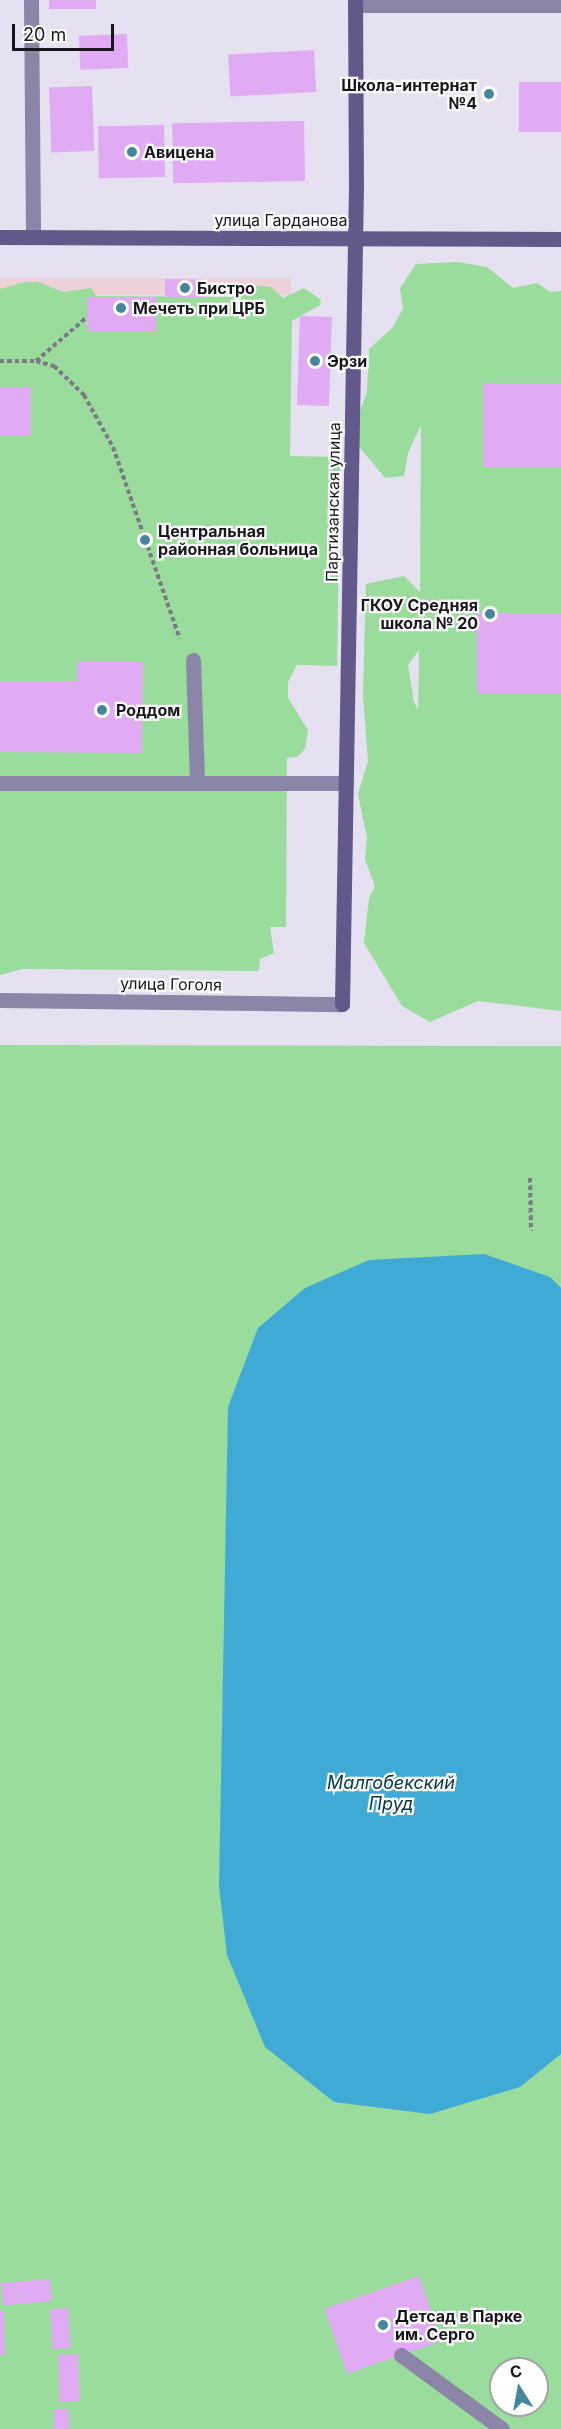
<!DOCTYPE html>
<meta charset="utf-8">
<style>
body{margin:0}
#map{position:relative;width:561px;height:2429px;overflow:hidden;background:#e5e1f1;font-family:Inter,sans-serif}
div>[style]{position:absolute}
.commercial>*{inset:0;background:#ecd2d8;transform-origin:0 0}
.green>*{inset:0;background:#99dc9b}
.water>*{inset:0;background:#40aad6}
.building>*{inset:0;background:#e0abf3;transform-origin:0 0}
.path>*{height:4px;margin-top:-2px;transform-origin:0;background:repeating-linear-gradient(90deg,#7d7a85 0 4.5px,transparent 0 7.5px)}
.lane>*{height:15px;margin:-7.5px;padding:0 7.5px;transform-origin:7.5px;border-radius:7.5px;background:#8b85a8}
.street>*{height:15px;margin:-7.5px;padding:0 7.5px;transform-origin:7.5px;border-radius:7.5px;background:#8b85a8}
.secondary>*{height:15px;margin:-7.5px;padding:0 7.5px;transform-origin:7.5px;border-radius:7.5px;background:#625889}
.dots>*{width:16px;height:16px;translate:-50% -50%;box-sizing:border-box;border:3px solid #fff;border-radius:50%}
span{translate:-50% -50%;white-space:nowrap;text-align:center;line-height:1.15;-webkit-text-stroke:4.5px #fff;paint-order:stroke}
.poi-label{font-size:16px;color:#18161c;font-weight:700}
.right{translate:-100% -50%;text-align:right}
.left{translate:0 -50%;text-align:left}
.street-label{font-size:16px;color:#18161c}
.water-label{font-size:18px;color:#063649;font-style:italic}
.north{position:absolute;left:489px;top:2357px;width:60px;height:60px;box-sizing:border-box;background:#fff;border:2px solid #a3a2a4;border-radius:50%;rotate:349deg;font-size:16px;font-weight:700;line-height:24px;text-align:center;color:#18161c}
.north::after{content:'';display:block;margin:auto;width:21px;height:27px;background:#46869a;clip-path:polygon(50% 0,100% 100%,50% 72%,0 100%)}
.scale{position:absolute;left:12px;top:24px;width:102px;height:27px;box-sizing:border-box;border:3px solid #18161c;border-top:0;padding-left:8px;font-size:18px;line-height:21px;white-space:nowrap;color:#18161c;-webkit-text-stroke:4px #fff;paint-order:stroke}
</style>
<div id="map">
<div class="commercial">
<div style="left:0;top:278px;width:291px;height:17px"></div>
</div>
<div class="green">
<div style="clip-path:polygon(evenodd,458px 262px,487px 267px,513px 288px,537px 283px,550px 292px,561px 291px,561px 1011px,478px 1001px,430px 1022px,402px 1006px,364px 943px,369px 898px,375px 886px,365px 860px,367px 838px,358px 794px,368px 761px,363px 695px,366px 584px,404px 576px,420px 592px,421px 425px,408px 453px,404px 476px,385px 478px,356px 443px,357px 419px,367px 392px,369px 349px,392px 328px,403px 309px,400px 288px,416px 264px,458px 262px,419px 650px,418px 709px,414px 702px,408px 665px,419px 650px)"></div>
<div style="clip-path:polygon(25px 282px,38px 282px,63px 292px,91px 288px,96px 296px,235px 297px,238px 290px,256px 286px,271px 287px,283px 298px,304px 288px,321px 300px,320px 305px,292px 321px,290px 456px,340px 457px,337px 666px,297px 665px,288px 682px,288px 698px,308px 730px,305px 749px,297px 757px,287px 758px,286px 927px,270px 927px,274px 953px,260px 959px,259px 971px,22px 969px,0 975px,0 289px)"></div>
<div style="clip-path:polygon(evenodd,0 1045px,561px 1046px,561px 2429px,0 2429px,0 1045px,501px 2369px,537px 2369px,537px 2405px,501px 2405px,501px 2369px)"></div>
</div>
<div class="water">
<div style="clip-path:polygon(484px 1254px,550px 1277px,561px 1288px,561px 2054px,520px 2087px,430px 2114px,334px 2102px,265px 2047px,227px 1955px,219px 1886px,228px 1407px,258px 1328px,305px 1288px,369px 1260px)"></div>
</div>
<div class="building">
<div style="left:49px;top:0;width:47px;height:9px"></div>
<div style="left:127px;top:34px;width:34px;height:48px;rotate:88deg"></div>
<div style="left:314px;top:50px;width:42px;height:86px;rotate:87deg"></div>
<div style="left:519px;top:82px;width:42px;height:50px"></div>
<div style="left:92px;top:86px;width:65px;height:43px;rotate:88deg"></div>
<div style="left:304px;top:121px;width:60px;height:132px;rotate:89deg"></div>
<div style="left:164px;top:125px;width:52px;height:66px;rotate:89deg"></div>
<div style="left:165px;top:279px;width:40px;height:18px;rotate:1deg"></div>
<div style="left:156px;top:297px;width:34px;height:69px;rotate:90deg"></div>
<div style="left:300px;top:316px;width:32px;height:89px;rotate:2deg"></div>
<div style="left:483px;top:383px;width:78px;height:85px"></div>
<div style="left:0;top:388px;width:31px;height:47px"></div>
<div style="left:477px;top:613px;width:84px;height:80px"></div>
<div style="clip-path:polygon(77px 662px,143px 662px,142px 753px,0 752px,0 681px,77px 681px)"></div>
<div style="left:419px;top:2276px;width:69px;height:100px;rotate:71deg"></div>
<div style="left:50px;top:2279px;width:22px;height:49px;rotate:85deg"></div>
<div style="left:68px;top:2308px;width:40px;height:18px;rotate:86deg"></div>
<div style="clip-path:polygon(0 2311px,4px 2311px,5px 2355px,0 2355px)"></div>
<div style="left:78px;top:2354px;width:47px;height:20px;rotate:88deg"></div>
<div style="left:54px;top:2409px;width:15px;height:20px"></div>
</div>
<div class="path">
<div style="left:0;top:361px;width:36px"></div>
<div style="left:36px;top:361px;width:67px;rotate:-40.8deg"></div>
<div style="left:36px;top:361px;width:19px;rotate:16deg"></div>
<div style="left:54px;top:366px;width:42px;rotate:44deg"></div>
<div style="left:84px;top:395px;width:60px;rotate:60.9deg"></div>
<div style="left:113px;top:447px;width:203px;rotate:70.8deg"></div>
<div style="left:530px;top:1178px;width:53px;rotate:88.9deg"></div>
</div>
<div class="lane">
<div style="left:355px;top:5px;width:206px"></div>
<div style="left:193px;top:660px;width:123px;rotate:88.1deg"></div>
<div style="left:0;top:783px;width:346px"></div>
<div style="left:401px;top:2355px;width:125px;rotate:36.2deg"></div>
</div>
<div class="street">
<div style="left:31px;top:0;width:237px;rotate:89.5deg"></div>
<div style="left:0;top:1000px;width:342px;rotate:0.7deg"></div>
</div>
<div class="secondary">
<div style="left:0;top:237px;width:561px;rotate:0.2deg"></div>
<div style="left:342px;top:1004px;width:815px;rotate:-89.02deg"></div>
<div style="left:356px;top:189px;width:189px;rotate:-90.3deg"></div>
</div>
<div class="dots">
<div style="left:489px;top:94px;background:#46869a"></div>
<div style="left:132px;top:152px;background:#46869a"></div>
<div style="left:185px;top:288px;background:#46869a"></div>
<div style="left:121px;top:308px;background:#46869a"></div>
<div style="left:315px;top:361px;background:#46869a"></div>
<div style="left:145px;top:540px;background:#46869a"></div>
<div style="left:490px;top:614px;background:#46869a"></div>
<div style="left:102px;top:710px;background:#46869a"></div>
<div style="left:383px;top:2325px;background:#46869a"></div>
</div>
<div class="poi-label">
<span class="right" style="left:477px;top:94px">Школа-интернат<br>№4</span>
<span class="left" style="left:144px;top:152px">Авицена</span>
<span class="left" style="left:197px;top:288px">Бистро</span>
<span class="left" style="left:133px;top:308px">Мечеть при ЦРБ</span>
<span class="left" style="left:327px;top:361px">Эрзи</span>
<span class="left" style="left:158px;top:540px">Центральная<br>районная больница</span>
<span class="right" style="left:478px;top:614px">ГКОУ Средняя<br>школа № 20</span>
<span class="left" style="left:116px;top:710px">Роддом</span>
<span class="left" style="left:395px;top:2325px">Детсад в Парке<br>им. Серго</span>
</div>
<div class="street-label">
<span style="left:281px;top:220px">улица Гарданова</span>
<span style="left:333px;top:502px;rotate:-89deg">Партизанская улица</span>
<span style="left:171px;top:984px;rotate:1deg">улица Гоголя</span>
</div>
<div class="water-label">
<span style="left:391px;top:1794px">Малгобекский<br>Пруд</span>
</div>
<div class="north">С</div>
<div class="scale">20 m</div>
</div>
